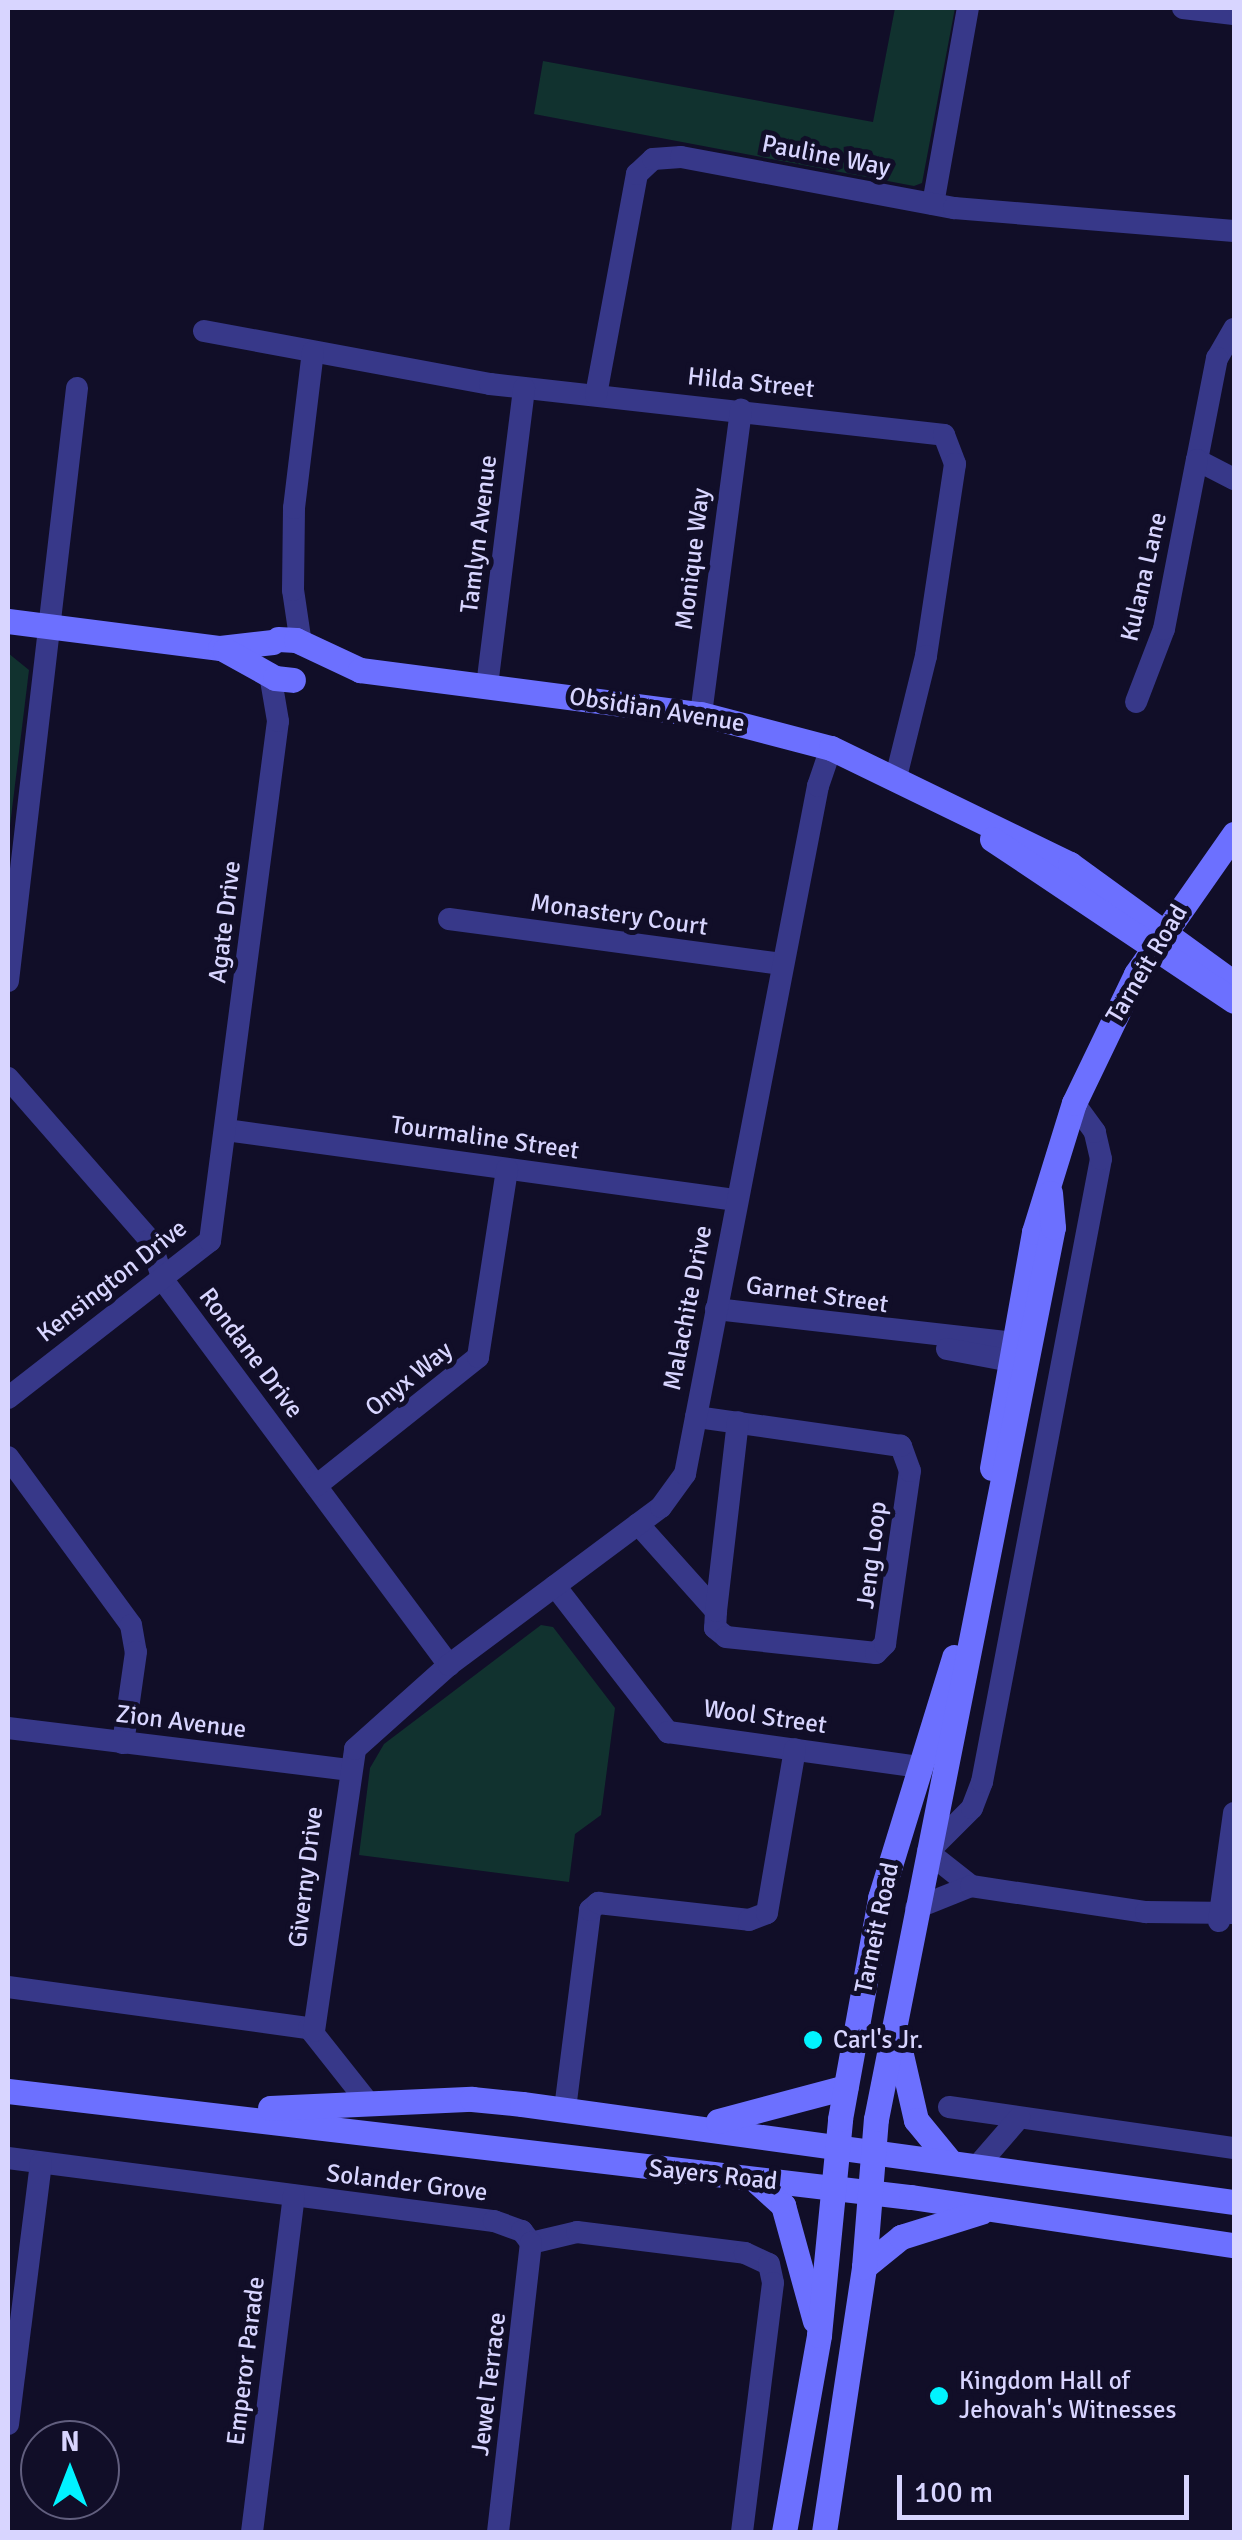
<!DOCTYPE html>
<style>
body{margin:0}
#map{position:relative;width:1242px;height:2540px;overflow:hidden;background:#110e28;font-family:Signika,sans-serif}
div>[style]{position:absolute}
.green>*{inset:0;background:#11322f}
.street>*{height:22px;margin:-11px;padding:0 11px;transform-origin:11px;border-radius:11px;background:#373889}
.secondary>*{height:25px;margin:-12.5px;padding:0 12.5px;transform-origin:12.5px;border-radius:12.5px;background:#6c70ff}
.dots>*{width:28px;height:28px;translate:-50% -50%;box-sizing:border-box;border:5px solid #110e28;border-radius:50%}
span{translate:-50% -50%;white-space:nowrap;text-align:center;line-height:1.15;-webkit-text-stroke:10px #110e28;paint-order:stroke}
.street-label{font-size:25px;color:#d8d5ff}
.poi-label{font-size:25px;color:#d8d5ff}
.left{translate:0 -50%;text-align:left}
.frame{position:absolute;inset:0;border:10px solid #d8d5ff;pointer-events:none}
.north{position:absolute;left:20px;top:2420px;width:100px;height:100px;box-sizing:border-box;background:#110e28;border:2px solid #615e7e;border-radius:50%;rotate:0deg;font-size:28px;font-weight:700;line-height:40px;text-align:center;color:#d8d5ff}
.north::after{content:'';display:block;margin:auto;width:35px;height:45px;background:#01f3ff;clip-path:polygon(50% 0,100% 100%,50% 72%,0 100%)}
.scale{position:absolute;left:897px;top:2475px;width:292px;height:45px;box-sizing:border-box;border:5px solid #d8d5ff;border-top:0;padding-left:12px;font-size:30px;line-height:35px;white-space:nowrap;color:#d8d5ff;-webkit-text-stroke:8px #110e28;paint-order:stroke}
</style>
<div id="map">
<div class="green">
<div style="clip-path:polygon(895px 8px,955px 8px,922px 183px,914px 186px,534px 114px,543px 61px,873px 122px)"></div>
<div style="clip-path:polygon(8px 653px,29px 670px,8px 842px)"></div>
<div style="clip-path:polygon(541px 1625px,553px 1627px,615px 1708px,601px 1815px,575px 1834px,569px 1882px,359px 1855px,370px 1768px,384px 1744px)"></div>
</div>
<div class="street">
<div style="left:1183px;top:8px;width:51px;rotate:6.7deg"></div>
<div style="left:933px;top:204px;width:199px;rotate:-79.9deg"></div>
<div style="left:1234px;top:329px;width:34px;rotate:120deg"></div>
<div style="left:1217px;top:358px;width:104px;rotate:101.1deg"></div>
<div style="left:1197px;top:460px;width:42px;rotate:27.2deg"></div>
<div style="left:204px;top:331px;width:291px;rotate:10.5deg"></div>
<div style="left:490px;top:384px;width:457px;rotate:6.4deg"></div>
<div style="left:944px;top:435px;width:31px;rotate:69deg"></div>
<div style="left:955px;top:464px;width:194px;rotate:98.6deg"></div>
<div style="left:926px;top:656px;width:125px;rotate:103.9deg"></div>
<div style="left:596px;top:395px;width:225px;rotate:-79.5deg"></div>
<div style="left:637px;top:174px;width:22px;rotate:-43deg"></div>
<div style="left:653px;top:159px;width:28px;rotate:-4deg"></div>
<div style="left:681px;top:157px;width:278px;rotate:10.6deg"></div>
<div style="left:954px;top:208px;width:281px;rotate:4.7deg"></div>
<div style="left:301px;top:644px;width:55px;rotate:-98.4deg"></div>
<div style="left:293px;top:590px;width:82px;rotate:-89.3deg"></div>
<div style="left:294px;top:508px;width:157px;rotate:-83.1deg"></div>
<div style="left:487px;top:686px;width:300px;rotate:-82.9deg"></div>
<div style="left:1136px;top:702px;width:78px;rotate:-69deg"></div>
<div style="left:1164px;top:629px;width:172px;rotate:-79deg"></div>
<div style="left:701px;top:714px;width:307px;rotate:-82.5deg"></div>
<div style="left:449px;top:919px;width:336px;rotate:7.7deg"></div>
<div style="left:8px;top:981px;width:597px;rotate:-83.36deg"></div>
<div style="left:8px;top:1078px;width:215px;rotate:48.8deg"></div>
<div style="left:150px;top:1240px;width:42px;rotate:72deg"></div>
<div style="left:163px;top:1280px;width:480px;rotate:53.4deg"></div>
<div style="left:226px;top:1130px;width:515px;rotate:7.82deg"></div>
<div style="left:716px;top:1309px;width:317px;rotate:6.5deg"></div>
<div style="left:947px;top:1349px;width:81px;rotate:10.6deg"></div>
<div style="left:8px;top:1398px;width:256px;rotate:-37.9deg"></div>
<div style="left:210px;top:1241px;width:524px;rotate:-82.55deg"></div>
<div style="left:278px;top:721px;width:48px;rotate:-99.7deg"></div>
<div style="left:8px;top:1457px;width:208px;rotate:53.8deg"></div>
<div style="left:131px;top:1625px;width:27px;rotate:80deg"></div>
<div style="left:136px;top:1652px;width:92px;rotate:98.1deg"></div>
<div style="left:316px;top:1486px;width:207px;rotate:-38.5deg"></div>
<div style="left:478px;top:1357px;width:190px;rotate:-81.2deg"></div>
<div style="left:638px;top:1524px;width:117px;rotate:48.1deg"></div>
<div style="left:716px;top:1611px;width:17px;rotate:93deg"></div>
<div style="left:715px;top:1628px;width:14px;rotate:39deg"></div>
<div style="left:726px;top:1637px;width:151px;rotate:6.1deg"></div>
<div style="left:876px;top:1653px;width:13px;rotate:-45deg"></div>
<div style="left:885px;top:1644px;width:175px;rotate:-81.8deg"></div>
<div style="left:910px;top:1471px;width:27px;rotate:-110deg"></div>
<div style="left:901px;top:1446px;width:207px;rotate:-171.9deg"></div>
<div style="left:555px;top:1586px;width:185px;rotate:52.3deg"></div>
<div style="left:668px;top:1732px;width:253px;rotate:7.9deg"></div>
<div style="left:716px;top:1611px;width:190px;rotate:-83.4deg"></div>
<div style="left:8px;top:1728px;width:343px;rotate:7deg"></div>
<div style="left:971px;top:1886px;width:55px;rotate:-141.7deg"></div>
<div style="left:928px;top:1852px;width:62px;rotate:-45deg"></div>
<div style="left:972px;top:1808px;width:28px;rotate:-69deg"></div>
<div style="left:982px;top:1782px;width:634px;rotate:-79.19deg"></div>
<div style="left:1101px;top:1159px;width:28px;rotate:-103deg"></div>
<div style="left:1095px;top:1132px;width:36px;rotate:-126deg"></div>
<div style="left:916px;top:1908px;width:59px;rotate:-21.8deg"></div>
<div style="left:971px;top:1886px;width:177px;rotate:8.5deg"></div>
<div style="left:1146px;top:1912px;width:88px;rotate:0.7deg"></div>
<div style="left:1219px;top:1921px;width:109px;rotate:-82.1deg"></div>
<div style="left:8px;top:1987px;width:304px;rotate:7.8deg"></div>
<div style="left:309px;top:2028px;width:98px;rotate:51.6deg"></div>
<div style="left:314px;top:2031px;width:285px;rotate:-81.7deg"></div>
<div style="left:355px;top:1749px;width:126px;rotate:-41.8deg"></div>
<div style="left:449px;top:1665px;width:264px;rotate:-36.7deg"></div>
<div style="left:661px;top:1507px;width:41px;rotate:-54deg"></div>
<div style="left:685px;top:1474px;width:701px;rotate:-79.06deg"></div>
<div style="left:818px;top:786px;width:40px;rotate:-71.1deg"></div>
<div style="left:949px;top:2107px;width:288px;rotate:8.2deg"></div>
<div style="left:565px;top:2109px;width:201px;rotate:-82.8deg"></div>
<div style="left:590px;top:1910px;width:11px;rotate:-41deg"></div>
<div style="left:598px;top:1903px;width:152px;rotate:6.4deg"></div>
<div style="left:749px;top:1920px;width:19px;rotate:-21deg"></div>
<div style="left:767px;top:1913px;width:166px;rotate:-80.3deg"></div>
<div style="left:8px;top:2158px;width:490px;rotate:7.4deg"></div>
<div style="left:494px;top:2221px;width:30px;rotate:20deg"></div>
<div style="left:522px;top:2231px;width:15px;rotate:53deg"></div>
<div style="left:980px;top:2163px;width:60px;rotate:-49.1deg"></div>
<div style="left:531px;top:2243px;width:47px;rotate:-13.4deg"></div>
<div style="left:577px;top:2232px;width:169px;rotate:7.1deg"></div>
<div style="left:745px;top:2253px;width:26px;rotate:25deg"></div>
<div style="left:769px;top:2264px;width:19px;rotate:78deg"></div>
<div style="left:773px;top:2283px;width:251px;rotate:97.1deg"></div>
<div style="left:8px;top:2424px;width:263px;rotate:-82.8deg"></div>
<div style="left:252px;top:2532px;width:339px;rotate:-82.9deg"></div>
<div style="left:498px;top:2532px;width:291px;rotate:-83.5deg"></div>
</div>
<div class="secondary">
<div style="left:8px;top:621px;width:214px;rotate:7.3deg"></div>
<div style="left:220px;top:648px;width:53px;rotate:-6.5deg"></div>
<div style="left:278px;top:639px;width:18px;rotate:3deg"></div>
<div style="left:296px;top:640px;width:71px;rotate:25.1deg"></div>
<div style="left:360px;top:670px;width:344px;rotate:7.4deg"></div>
<div style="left:701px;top:714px;width:134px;rotate:14.7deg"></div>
<div style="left:831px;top:748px;width:266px;rotate:25.9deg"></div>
<div style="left:1070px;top:864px;width:203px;rotate:36deg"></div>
<div style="left:225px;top:650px;width:57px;rotate:29.2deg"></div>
<div style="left:275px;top:678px;width:18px;rotate:6deg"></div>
<div style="left:992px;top:839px;width:291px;rotate:33.8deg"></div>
<div style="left:992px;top:1468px;width:240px;rotate:-79.9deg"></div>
<div style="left:1034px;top:1232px;width:135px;rotate:-72.8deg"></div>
<div style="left:1074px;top:1103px;width:143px;rotate:-64.3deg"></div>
<div style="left:1136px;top:974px;width:171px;rotate:-55deg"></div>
<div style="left:897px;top:2037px;width:85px;rotate:77.1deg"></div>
<div style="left:916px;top:2120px;width:50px;rotate:50.6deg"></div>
<div style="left:8px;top:2091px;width:909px;rotate:6.7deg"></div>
<div style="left:911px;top:2197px;width:327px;rotate:8.5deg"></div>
<div style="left:270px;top:2108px;width:202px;rotate:-2.6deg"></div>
<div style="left:472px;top:2099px;width:50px;rotate:5.7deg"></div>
<div style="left:522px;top:2104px;width:719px;rotate:7.84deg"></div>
<div style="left:718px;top:2121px;width:132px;rotate:-14.9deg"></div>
<div style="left:755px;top:2180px;width:38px;rotate:42deg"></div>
<div style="left:783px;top:2205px;width:120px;rotate:74.6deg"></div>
<div style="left:864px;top:2267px;width:48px;rotate:-39deg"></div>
<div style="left:901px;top:2237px;width:84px;rotate:-17.4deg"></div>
<div style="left:784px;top:2532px;width:200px;rotate:-79.9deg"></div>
<div style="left:819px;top:2335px;width:217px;rotate:-84.4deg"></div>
<div style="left:840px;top:2119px;width:225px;rotate:-79.7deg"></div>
<div style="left:880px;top:1898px;width:252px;rotate:-72.9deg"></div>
<div style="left:824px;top:2532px;width:268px;rotate:-81.4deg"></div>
<div style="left:864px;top:2267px;width:148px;rotate:-85.4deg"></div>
<div style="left:876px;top:2119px;width:909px;rotate:-78.78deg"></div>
<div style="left:1053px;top:1227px;width:34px;rotate:-95deg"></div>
</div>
<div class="dots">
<div style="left:813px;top:2040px;background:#01f3ff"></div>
<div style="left:939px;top:2396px;background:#01f3ff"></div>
</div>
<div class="street-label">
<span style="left:826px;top:156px;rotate:11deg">Pauline Way</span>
<span style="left:751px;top:383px;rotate:6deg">Hilda Street</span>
<span style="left:479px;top:534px;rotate:-83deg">Tamlyn Avenue</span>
<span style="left:693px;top:559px;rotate:-83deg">Monique Way</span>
<span style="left:1144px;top:577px;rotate:-77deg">Kulana Lane</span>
<span style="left:657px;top:710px;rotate:9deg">Obsidian Avenue</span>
<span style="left:619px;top:915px;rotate:8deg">Monastery Court</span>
<span style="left:225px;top:922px;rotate:-83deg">Agate Drive</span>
<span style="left:1147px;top:964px;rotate:-59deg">Tarneit Road</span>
<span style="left:485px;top:1138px;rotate:8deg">Tourmaline Street</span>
<span style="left:112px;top:1281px;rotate:-38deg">Kensington Drive</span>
<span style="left:817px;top:1295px;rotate:8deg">Garnet Street</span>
<span style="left:688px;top:1308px;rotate:-79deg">Malachite Drive</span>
<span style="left:251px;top:1353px;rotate:53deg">Rondane Drive</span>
<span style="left:409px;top:1379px;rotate:-39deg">Onyx Way</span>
<span style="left:872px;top:1555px;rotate:-83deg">Jeng Loop</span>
<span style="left:765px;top:1717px;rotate:8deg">Wool Street</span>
<span style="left:181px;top:1722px;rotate:7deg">Zion Avenue</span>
<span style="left:306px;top:1877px;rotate:-83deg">Giverny Drive</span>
<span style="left:877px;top:1928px;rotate:-78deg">Tarneit Road</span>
<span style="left:713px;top:2175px;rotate:6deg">Sayers Road</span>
<span style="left:407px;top:2183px;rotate:7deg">Solander Grove</span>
<span style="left:246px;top:2361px;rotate:-83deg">Emperor Parade</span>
<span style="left:489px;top:2384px;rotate:-83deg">Jewel Terrace</span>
</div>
<div class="poi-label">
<span class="left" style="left:833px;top:2040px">Carl's Jr.</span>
<span class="left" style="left:959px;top:2396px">Kingdom Hall of<br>Jehovah's Witnesses</span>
</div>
<div class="frame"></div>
<div class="north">N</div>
<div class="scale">100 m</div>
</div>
